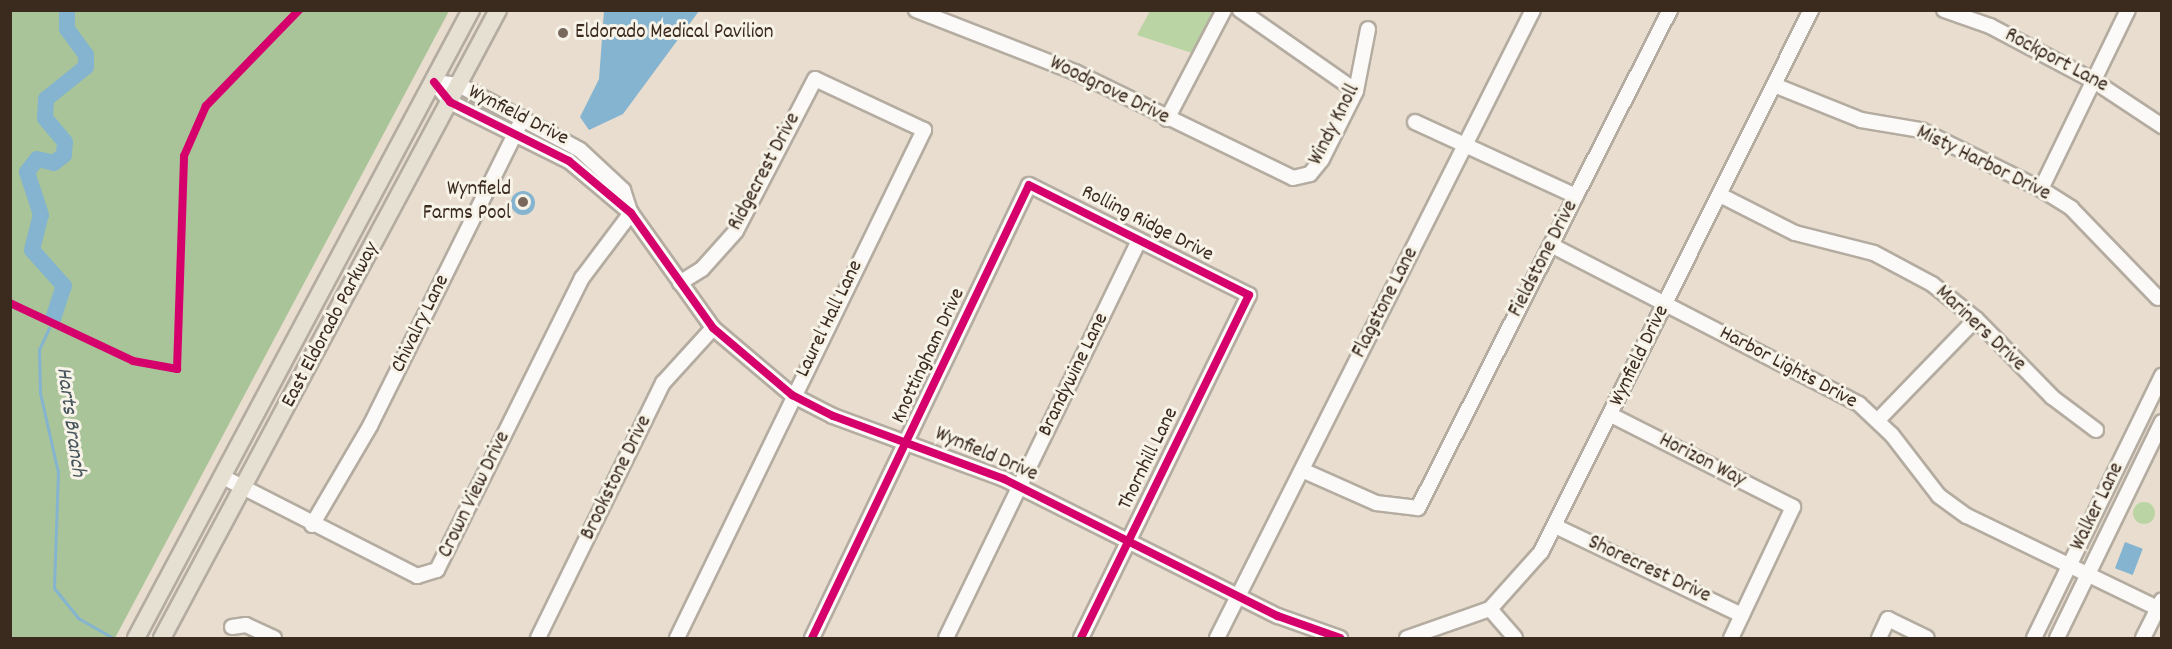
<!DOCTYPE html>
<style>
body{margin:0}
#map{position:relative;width:2172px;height:649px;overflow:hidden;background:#e8ddce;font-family:Dekko,sans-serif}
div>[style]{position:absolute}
.green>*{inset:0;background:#bad4a3}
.round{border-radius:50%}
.forest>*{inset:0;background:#aac499}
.water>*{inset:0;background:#84b4cf;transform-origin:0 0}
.stream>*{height:3px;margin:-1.5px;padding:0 1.5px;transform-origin:1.5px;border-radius:1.5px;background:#84b4cf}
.river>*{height:16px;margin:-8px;padding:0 8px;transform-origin:8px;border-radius:8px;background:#84b4cf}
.roads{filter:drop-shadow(2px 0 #b4aca1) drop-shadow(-2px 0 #b4aca1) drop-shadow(0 2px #b4aca1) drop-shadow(0 -2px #b4aca1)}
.minor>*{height:14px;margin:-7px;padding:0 7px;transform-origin:7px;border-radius:7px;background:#fcfaf8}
.major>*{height:16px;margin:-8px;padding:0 8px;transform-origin:8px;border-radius:8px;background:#e6e0d3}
.cycleway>*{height:8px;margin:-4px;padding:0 4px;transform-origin:4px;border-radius:4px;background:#d6006c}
.dots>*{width:16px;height:16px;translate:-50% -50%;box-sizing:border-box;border:3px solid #f7f3e8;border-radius:50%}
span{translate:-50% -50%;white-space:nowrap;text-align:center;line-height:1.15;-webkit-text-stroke:6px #f7f3e8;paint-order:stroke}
.poi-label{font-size:21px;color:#3b2a1e}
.left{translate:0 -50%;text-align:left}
.right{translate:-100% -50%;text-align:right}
.street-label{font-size:21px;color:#3b2a1e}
.water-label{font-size:22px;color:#46545c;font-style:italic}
.frame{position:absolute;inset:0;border:12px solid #3b2a1e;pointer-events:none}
</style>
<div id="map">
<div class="green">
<div style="clip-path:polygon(1150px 11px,1158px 10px,1217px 11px,1195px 54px,1137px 35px)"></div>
<div class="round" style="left:2133px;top:502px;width:22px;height:22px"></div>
</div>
<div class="forest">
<div style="clip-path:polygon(10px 11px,449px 11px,115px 638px,11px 637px)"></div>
</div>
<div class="water">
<div style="clip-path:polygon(604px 11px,699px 11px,623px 114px,589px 130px,580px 117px,599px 79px)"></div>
<div class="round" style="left:511px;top:191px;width:24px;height:24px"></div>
<div style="left:2125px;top:542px;width:19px;height:28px;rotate:21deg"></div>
</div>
<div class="stream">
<div style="left:49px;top:328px;width:23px;rotate:115deg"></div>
<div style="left:39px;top:349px;width:44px;rotate:88.7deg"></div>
<div style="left:40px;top:393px;width:81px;rotate:77.2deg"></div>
<div style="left:58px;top:472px;width:116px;rotate:92deg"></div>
<div style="left:54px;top:588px;width:38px;rotate:51deg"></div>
<div style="left:78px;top:618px;width:40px;rotate:29.7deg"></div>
</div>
<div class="river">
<div style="left:53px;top:319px;width:35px;rotate:-72deg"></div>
<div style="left:64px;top:286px;width:48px;rotate:-131.6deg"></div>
<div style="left:32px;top:250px;width:36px;rotate:-76deg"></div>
<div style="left:41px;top:215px;width:45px;rotate:-108deg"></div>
<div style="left:27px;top:172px;width:16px;rotate:-52deg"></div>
<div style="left:37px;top:159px;width:17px;rotate:13deg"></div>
<div style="left:54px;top:163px;width:13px;rotate:-39deg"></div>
<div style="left:64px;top:155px;width:13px;rotate:-86deg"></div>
<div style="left:65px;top:142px;width:31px;rotate:-130deg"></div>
<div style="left:45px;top:118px;width:19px;rotate:-87deg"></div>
<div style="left:46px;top:99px;width:51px;rotate:-38.7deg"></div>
<div style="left:86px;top:67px;width:12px;rotate:-90deg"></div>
<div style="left:86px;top:55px;width:32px;rotate:-126deg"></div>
<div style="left:67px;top:29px;width:19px;rotate:-90deg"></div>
</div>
<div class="roads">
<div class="minor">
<div style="left:916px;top:10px;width:171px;rotate:21.3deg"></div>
<div style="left:1075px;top:72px;width:242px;rotate:25.9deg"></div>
<div style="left:1293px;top:178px;width:17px;rotate:-13deg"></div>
<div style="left:1310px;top:174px;width:19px;rotate:-51deg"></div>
<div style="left:1322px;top:159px;width:76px;rotate:-63.4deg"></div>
<div style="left:1356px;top:91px;width:63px;rotate:-79deg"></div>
<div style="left:1240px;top:10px;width:141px;rotate:34.9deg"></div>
<div style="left:1944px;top:10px;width:49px;rotate:19.2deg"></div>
<div style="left:1990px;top:26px;width:118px;rotate:27.9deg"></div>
<div style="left:2094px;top:81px;width:82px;rotate:33.5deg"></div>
<div style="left:434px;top:82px;width:26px;rotate:51deg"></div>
<div style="left:450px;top:102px;width:133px;rotate:26.4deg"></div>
<div style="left:569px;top:161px;width:81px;rotate:40deg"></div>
<div style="left:631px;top:213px;width:141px;rotate:54.5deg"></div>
<div style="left:713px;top:328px;width:104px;rotate:40.3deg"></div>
<div style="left:792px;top:395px;width:46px;rotate:27.1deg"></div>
<div style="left:833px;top:416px;width:182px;rotate:20.2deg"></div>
<div style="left:1004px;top:479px;width:306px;rotate:26.6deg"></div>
<div style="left:1278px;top:616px;width:66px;rotate:19.5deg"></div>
<div style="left:434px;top:82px;width:25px;rotate:7deg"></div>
<div style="left:459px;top:85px;width:137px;rotate:28.2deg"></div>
<div style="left:580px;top:150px;width:59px;rotate:42.9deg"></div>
<div style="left:623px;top:190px;width:22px;rotate:72deg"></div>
<div style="left:1774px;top:85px;width:94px;rotate:21.9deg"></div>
<div style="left:1861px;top:120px;width:61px;rotate:9.5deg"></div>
<div style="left:1921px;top:130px;width:134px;rotate:26.2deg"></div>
<div style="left:2041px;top:189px;width:36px;rotate:32deg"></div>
<div style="left:2071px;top:208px;width:125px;rotate:46deg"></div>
<div style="left:1167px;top:119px;width:123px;rotate:-62.4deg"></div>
<div style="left:1415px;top:122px;width:177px;rotate:24.7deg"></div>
<div style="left:2041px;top:189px;width:199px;rotate:-64.1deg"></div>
<div style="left:1720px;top:195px;width:84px;rotate:26.9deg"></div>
<div style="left:1795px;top:233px;width:81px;rotate:14.2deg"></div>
<div style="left:1874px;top:253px;width:66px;rotate:28.1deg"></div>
<div style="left:1932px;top:284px;width:56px;rotate:38.5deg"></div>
<div style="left:1976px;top:319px;width:109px;rotate:45.7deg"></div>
<div style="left:2052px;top:397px;width:55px;rotate:36.9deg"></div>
<div style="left:1551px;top:245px;width:347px;rotate:27.3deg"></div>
<div style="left:1859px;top:404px;width:45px;rotate:43.2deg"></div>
<div style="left:1892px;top:435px;width:77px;rotate:52.4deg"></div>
<div style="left:1939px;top:496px;width:34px;rotate:36deg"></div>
<div style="left:1967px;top:516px;width:211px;rotate:25.8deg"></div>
<div style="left:1611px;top:415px;width:204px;rotate:26.8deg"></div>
<div style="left:1793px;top:507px;width:145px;rotate:115.3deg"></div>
<div style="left:1879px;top:419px;width:139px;rotate:-45.9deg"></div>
<div style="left:1302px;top:470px;width:81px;rotate:24deg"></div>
<div style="left:1376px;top:503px;width:42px;rotate:6.8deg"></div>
<div style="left:1418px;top:508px;width:558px;rotate:-63.16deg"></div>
<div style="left:223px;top:477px;width:218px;rotate:27deg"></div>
<div style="left:417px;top:576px;width:21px;rotate:-17deg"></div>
<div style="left:437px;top:570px;width:326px;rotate:-63.6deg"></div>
<div style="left:582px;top:278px;width:81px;rotate:-53deg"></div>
<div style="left:312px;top:525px;width:115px;rotate:-59.6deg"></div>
<div style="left:370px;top:426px;width:344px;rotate:-63.6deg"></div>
<div style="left:1555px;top:526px;width:207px;rotate:25.5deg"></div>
<div style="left:1490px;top:609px;width:38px;rotate:49deg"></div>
<div style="left:232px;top:627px;width:14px;rotate:-8deg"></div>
<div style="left:246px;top:625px;width:31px;rotate:25deg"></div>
<div style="left:538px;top:638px;width:284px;rotate:-63.9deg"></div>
<div style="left:663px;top:383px;width:74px;rotate:-47.7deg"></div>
<div style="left:677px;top:638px;width:565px;rotate:-64.07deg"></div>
<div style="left:924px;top:130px;width:120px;rotate:-154.9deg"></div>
<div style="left:815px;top:79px;width:171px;rotate:117.5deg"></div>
<div style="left:736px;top:231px;width:51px;rotate:131.8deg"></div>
<div style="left:702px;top:269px;width:26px;rotate:148deg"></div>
<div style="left:812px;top:638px;width:502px;rotate:-64.4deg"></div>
<div style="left:1029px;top:185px;width:246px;rotate:26.6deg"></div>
<div style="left:1249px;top:295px;width:382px;rotate:116.1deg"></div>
<div style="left:946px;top:638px;width:442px;rotate:-64.1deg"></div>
<div style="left:1217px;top:638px;width:703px;rotate:-63.29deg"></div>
<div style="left:1407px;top:638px;width:88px;rotate:-19.3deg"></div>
<div style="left:1490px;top:609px;width:76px;rotate:-48.2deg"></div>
<div style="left:1541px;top:552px;width:606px;rotate:-63.52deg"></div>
<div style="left:1879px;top:638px;width:21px;rotate:-65deg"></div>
<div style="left:1888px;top:619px;width:43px;rotate:26deg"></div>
<div style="left:2034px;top:638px;width:292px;rotate:-64deg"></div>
<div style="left:2057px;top:638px;width:240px;rotate:-64.1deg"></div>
<div style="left:2143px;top:638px;width:42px;rotate:-63.4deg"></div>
</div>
<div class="major">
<div style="left:136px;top:638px;width:712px;rotate:-61.92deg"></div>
<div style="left:162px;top:638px;width:712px;rotate:-61.85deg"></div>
</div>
</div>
<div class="cycleway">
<div style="left:434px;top:82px;width:26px;rotate:51deg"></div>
<div style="left:450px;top:102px;width:133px;rotate:26.4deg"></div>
<div style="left:569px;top:161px;width:81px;rotate:40deg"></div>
<div style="left:631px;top:213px;width:141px;rotate:54.5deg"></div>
<div style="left:713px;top:328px;width:104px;rotate:40.3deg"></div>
<div style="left:792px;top:395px;width:46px;rotate:27.1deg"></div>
<div style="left:833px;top:416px;width:182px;rotate:20.2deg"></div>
<div style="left:1004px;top:479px;width:306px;rotate:26.6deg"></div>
<div style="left:1278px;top:616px;width:66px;rotate:19.5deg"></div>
<div style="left:10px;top:303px;width:136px;rotate:25.2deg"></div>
<div style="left:133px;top:361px;width:45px;rotate:10.3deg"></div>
<div style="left:177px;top:369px;width:213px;rotate:-88.1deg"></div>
<div style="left:184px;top:156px;width:55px;rotate:-66.3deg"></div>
<div style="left:206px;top:106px;width:134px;rotate:-45.9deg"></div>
<div style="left:812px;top:638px;width:502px;rotate:-64.4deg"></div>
<div style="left:1029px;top:185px;width:246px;rotate:26.6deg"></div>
<div style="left:1249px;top:295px;width:382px;rotate:116.1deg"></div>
</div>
<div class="dots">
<div style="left:563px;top:33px;background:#78695c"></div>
<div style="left:523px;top:202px;background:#78695c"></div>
</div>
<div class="poi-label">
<span class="left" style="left:575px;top:33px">Eldorado Medical Pavilion</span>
<span class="right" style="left:511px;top:202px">Wynfield<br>Farms Pool</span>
</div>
<div class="street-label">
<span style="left:2056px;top:61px;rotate:28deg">Rockport Lane</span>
<span style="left:1109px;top:91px;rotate:26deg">Woodgrove Drive</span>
<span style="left:518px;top:116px;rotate:27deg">Wynfield Drive</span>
<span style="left:1335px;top:125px;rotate:-63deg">Windy Knoll</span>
<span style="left:1983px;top:164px;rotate:26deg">Misty Harbor Drive</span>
<span style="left:765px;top:172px;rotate:-62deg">Ridgecrest Drive</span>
<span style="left:1147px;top:224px;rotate:27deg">Rolling Ridge Drive</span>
<span style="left:1544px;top:259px;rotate:-63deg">Fieldstone Drive</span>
<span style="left:1386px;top:303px;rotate:-63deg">Flagstone Lane</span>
<span style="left:830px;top:319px;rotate:-64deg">Laurel Hall Lane</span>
<span style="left:421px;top:324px;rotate:-64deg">Chivalry Lane</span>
<span style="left:331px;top:325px;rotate:-62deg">East Eldorado Parkway</span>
<span style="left:1980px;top:329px;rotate:43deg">Mariners Drive</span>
<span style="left:929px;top:356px;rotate:-65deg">Knottingham Drive</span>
<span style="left:1640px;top:356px;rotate:-64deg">Wynfield Drive</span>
<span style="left:1788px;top:368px;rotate:28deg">Harbor Lights Drive</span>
<span style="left:1074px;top:375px;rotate:-64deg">Brandywine Lane</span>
<span style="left:986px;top:455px;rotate:23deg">Wynfield Drive</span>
<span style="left:1149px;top:459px;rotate:-64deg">Thornhill Lane</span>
<span style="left:1702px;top:461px;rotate:27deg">Horizon Way</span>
<span style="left:617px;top:478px;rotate:-64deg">Brookstone Drive</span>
<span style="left:475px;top:495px;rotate:-64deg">Crown View Drive</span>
<span style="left:2098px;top:507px;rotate:-64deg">Walker Lane</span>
<span style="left:1649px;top:570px;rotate:25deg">Shorecrest Drive</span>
</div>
<div class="water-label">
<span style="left:70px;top:422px;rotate:82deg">Harts Branch</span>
</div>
<div class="frame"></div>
</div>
